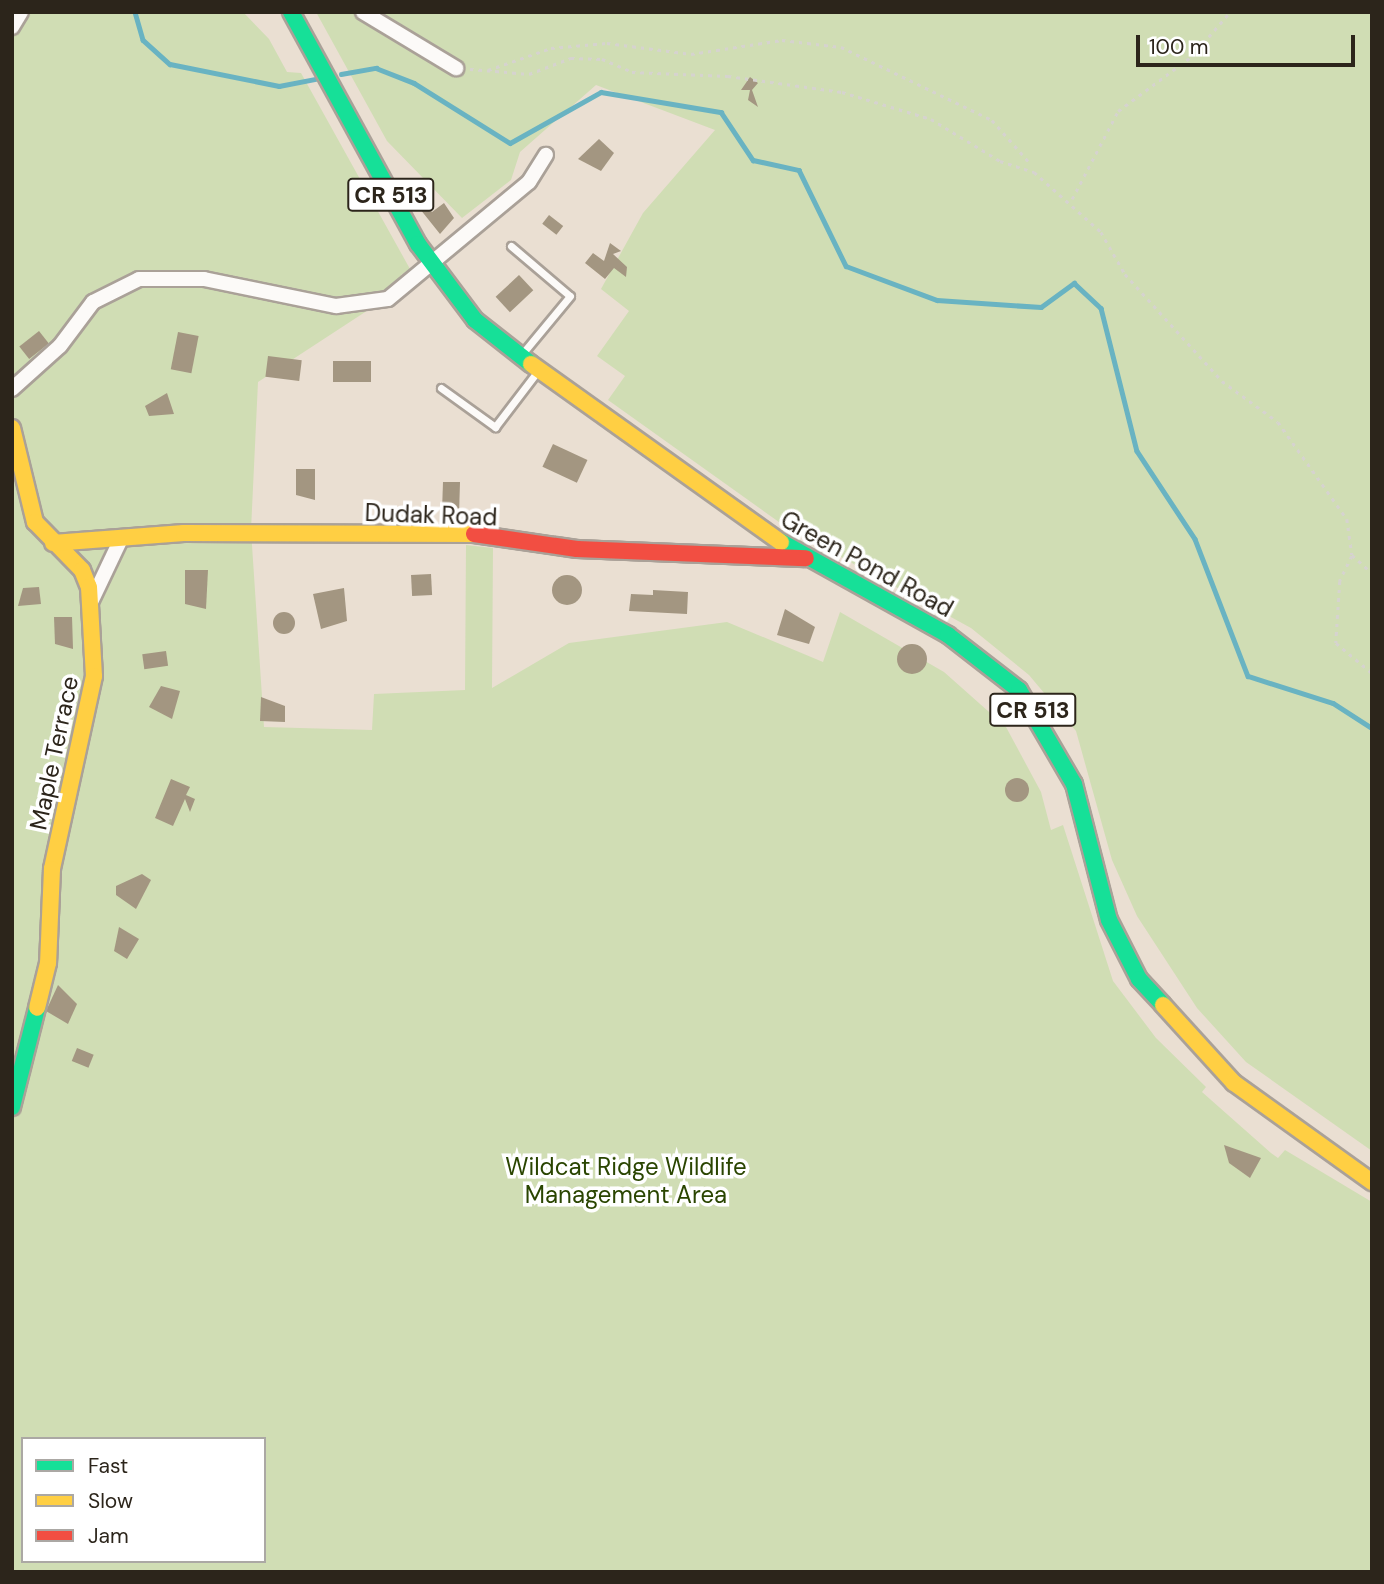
<!DOCTYPE html>
<style>
body{margin:0}
#map{position:relative;width:1384px;height:1584px;overflow:hidden;background:#eadfd2;font-family:"DM Sans",sans-serif}
div>[style]{position:absolute}
.green>*{inset:0;background:#d0ddb4}
.stream>*{height:4.5px;margin:-2.25px;padding:0 2.25px;transform-origin:2.25px;border-radius:2.25px;background:#69b3c2}
.building>*{inset:0;background:#a39681;transform-origin:0 0}
.round{border-radius:50%}
.path>*{height:2.5px;margin-top:-1.25px;transform-origin:0;background:repeating-linear-gradient(90deg,#d6d3cf 0 3.5px,transparent 0 8.5px)}
.roads{filter:drop-shadow(2px 0 #aaa198) drop-shadow(-2px 0 #aaa198) drop-shadow(0 2px #aaa198) drop-shadow(0 -2px #aaa198)}
.lane>*{height:7px;margin:-3.5px;padding:0 3.5px;transform-origin:3.5px;border-radius:3.5px;background:#fcfaf8}
.street>*{height:14px;margin:-7px;padding:0 7px;transform-origin:7px;border-radius:7px;background:#fcfaf8}
.fast>*{height:16px;margin:-8px;padding:0 8px;transform-origin:8px;border-radius:8px;background:#16e098}
.slow>*{height:16px;margin:-8px;padding:0 8px;transform-origin:8px;border-radius:8px;background:#ffcf43}
.jam>*{height:16px;margin:-8px;padding:0 8px;transform-origin:8px;border-radius:8px;background:#f24e42}
span{translate:-50% -50%;white-space:nowrap;text-align:center;line-height:1.15;-webkit-text-stroke:7px #fff;paint-order:stroke}
.shield-label span{padding:2px 5px;background:#fff;border:2px solid;border-radius:5px;-webkit-text-stroke-width:0}
.shield-label{font-size:23px;color:#2c251b;font-weight:700}
.street-label{font-size:24px;color:#2c251b}
.park-label{font-size:24px;color:#2a4501}
.frame{position:absolute;inset:0;border:14px solid #2c251b;pointer-events:none}
.legend{position:absolute;left:21px;top:1437px;width:245px;height:126px;box-sizing:border-box;background:#fff;border:2px solid #aba8a4;margin:0;padding:9px 12px;list-style:none;font-size:21px;color:#2c251b}
.legend li{display:flex;align-items:center;gap:14px;height:35px}
.legend b{width:35px;border:2px solid #aba8a4}
.scale{position:absolute;left:1136px;top:35px;width:219px;height:32px;box-sizing:border-box;border:4px solid #2c251b;border-top:0;padding-left:9px;font-size:21px;line-height:24px;white-space:nowrap;color:#2c251b;-webkit-text-stroke:5px #fff;paint-order:stroke}
</style>
<div id="map">
<div class="green">
<div style="clip-path:polygon(evenodd,28px 12px,243px 12px,269px 39px,287px 72px,301px 73px,410px 269px,401px 275px,408px 284px,258px 382px,251px 530px,264px 727px,372px 730px,374px 694px,465px 690px,466px 545px,493px 548px,492px 688px,569px 643px,727px 622px,823px 662px,840px 612px,944px 672px,1006px 727px,1041px 792px,1051px 830px,1063px 825px,1113px 981px,1156px 1038px,1206px 1087px,1202px 1092px,1271px 1153px,1278px 1158px,1285px 1150px,1372px 1202px,1372px 1572px,12px 1572px,12px 39px,28px 12px,23px 1439px,264px 1439px,264px 1561px,23px 1561px,23px 1439px)"></div>
<div style="clip-path:polygon(316px 12px,1372px 12px,1372px 1151px,1246px 1062px,1197px 1008px,1137px 916px,1112px 860px,1076px 731px,1029px 675px,971px 628px,786px 527px,608px 400px,625px 376px,597px 356px,629px 311px,601px 289px,643px 213px,715px 130px,596px 85px,520px 152px,511px 180px,462px 218px,387px 141px)"></div>
</div>
<div class="stream">
<div style="left:135px;top:12px;width:29px;rotate:74deg"></div>
<div style="left:143px;top:40px;width:36px;rotate:42deg"></div>
<div style="left:170px;top:64px;width:111px;rotate:11.4deg"></div>
<div style="left:279px;top:86px;width:37px;rotate:-11deg"></div>
<div style="left:341px;top:74px;width:36px;rotate:-10deg"></div>
<div style="left:376px;top:68px;width:41px;rotate:21.5deg"></div>
<div style="left:414px;top:83px;width:113px;rotate:32deg"></div>
<div style="left:510px;top:143px;width:104px;rotate:-29.3deg"></div>
<div style="left:601px;top:92px;width:122px;rotate:9.5deg"></div>
<div style="left:721px;top:112px;width:58px;rotate:56.3deg"></div>
<div style="left:753px;top:160px;width:47px;rotate:12.3deg"></div>
<div style="left:799px;top:170px;width:107px;rotate:63.9deg"></div>
<div style="left:846px;top:266px;width:97px;rotate:20.5deg"></div>
<div style="left:937px;top:300px;width:104px;rotate:3.9deg"></div>
<div style="left:1041px;top:307px;width:41px;rotate:-36deg"></div>
<div style="left:1074px;top:283px;width:37px;rotate:43deg"></div>
<div style="left:1101px;top:308px;width:147px;rotate:75.9deg"></div>
<div style="left:1137px;top:451px;width:105px;rotate:56.6deg"></div>
<div style="left:1195px;top:539px;width:147px;rotate:68.9deg"></div>
<div style="left:1248px;top:676px;width:89px;rotate:17.6deg"></div>
<div style="left:1333px;top:703px;width:46px;rotate:32.7deg"></div>
</div>
<div class="building">
<div style="clip-path:polygon(750px 77px,758px 83px,752px 90px,758px 107px,748px 100px,750px 90px,741px 90px)"></div>
<div style="clip-path:polygon(599px 139px,614px 153px,601px 171px,578px 159px)"></div>
<div style="clip-path:polygon(444px 203px,454px 218px,440px 234px,420px 209px,426px 205px,432px 212px)"></div>
<div style="left:549px;top:215px;width:18px;height:11px;rotate:38deg"></div>
<div style="clip-path:polygon(610px 243px,621px 251px,613px 254px,627px 267px,626px 277px,614px 268px,605px 279px,585px 263px,593px 253px,604px 261px)"></div>
<div style="left:519px;top:275px;width:21px;height:32px;rotate:47deg"></div>
<div style="left:39px;top:331px;width:16px;height:25px;rotate:52deg"></div>
<div style="left:178px;top:332px;width:21px;height:38px;rotate:11deg"></div>
<div style="left:268px;top:356px;width:34px;height:21px;rotate:7deg"></div>
<div style="left:333px;top:361px;width:38px;height:21px"></div>
<div style="clip-path:polygon(167px 393px,174px 414px,149px 416px,145px 406px)"></div>
<div style="left:553px;top:444px;width:38px;height:25px;rotate:25deg"></div>
<div style="clip-path:polygon(296px 469px,315px 469px,315px 500px,296px 495px)"></div>
<div style="clip-path:polygon(443px 482px,460px 482px,459px 516px,442px 511px)"></div>
<div style="clip-path:polygon(185px 570px,208px 570px,206px 609px,185px 604px)"></div>
<div style="left:431px;top:574px;width:21px;height:20px;rotate:87deg"></div>
<div class="round" style="left:552px;top:575px;width:30px;height:30px"></div>
<div style="clip-path:polygon(39px 587px,41px 604px,18px 606px,23px 588px)"></div>
<div style="clip-path:polygon(344px 588px,347px 621px,321px 629px,313px 594px)"></div>
<div style="clip-path:polygon(653px 590px,688px 592px,687px 614px,629px 611px,631px 594px,653px 595px)"></div>
<div style="clip-path:polygon(785px 609px,815px 627px,809px 644px,777px 635px)"></div>
<div class="round" style="left:273px;top:612px;width:22px;height:22px"></div>
<div style="clip-path:polygon(54px 617px,72px 617px,73px 649px,55px 644px)"></div>
<div class="round" style="left:897px;top:644px;width:30px;height:30px"></div>
<div style="left:166px;top:651px;width:15px;height:24px;rotate:82deg"></div>
<div style="clip-path:polygon(161px 686px,180px 691px,172px 719px,149px 707px)"></div>
<div style="clip-path:polygon(261px 697px,285px 706px,285px 722px,260px 721px)"></div>
<div class="round" style="left:1005px;top:778px;width:24px;height:24px"></div>
<div style="clip-path:polygon(171px 779px,190px 787px,186px 795px,195px 799px,190px 812px,185px 799px,173px 826px,155px 818px)"></div>
<div style="clip-path:polygon(142px 874px,151px 880px,136px 909px,116px 895px,116px 886px)"></div>
<div style="clip-path:polygon(119px 927px,139px 939px,127px 959px,114px 951px)"></div>
<div style="clip-path:polygon(58px 985px,77px 1004px,68px 1024px,46px 1011px)"></div>
<div style="left:77px;top:1048px;width:18px;height:14px;rotate:22deg"></div>
<div style="clip-path:polygon(1224px 1145px,1261px 1158px,1250px 1178px,1229px 1163px)"></div>
</div>
<div class="path">
<div style="left:470px;top:69px;width:59px;rotate:4.8deg"></div>
<div style="left:529px;top:74px;width:45px;rotate:-20.9deg"></div>
<div style="left:571px;top:58px;width:31px;rotate:2deg"></div>
<div style="left:602px;top:59px;width:33px;rotate:23deg"></div>
<div style="left:632px;top:72px;width:96px;rotate:2.4deg"></div>
<div style="left:728px;top:76px;width:115px;rotate:8deg"></div>
<div style="left:842px;top:92px;width:93px;rotate:16.9deg"></div>
<div style="left:931px;top:119px;width:81px;rotate:31.3deg"></div>
<div style="left:1000px;top:161px;width:36px;rotate:18deg"></div>
<div style="left:1034px;top:172px;width:90px;rotate:41.8deg"></div>
<div style="left:1101px;top:232px;width:48px;rotate:60.3deg"></div>
<div style="left:1125px;top:274px;width:144px;rotate:47.8deg"></div>
<div style="left:1222px;top:381px;width:69px;rotate:36.2deg"></div>
<div style="left:1278px;top:422px;width:119px;rotate:54.6deg"></div>
<div style="left:1347px;top:519px;width:36px;rotate:82deg"></div>
<div style="left:1352px;top:555px;width:27px;rotate:42deg"></div>
<div style="left:488px;top:70px;width:67px;rotate:-19.2deg"></div>
<div style="left:551px;top:48px;width:56px;rotate:-5.1deg"></div>
<div style="left:607px;top:43px;width:85px;rotate:7.5deg"></div>
<div style="left:691px;top:54px;width:92px;rotate:-8.7deg"></div>
<div style="left:782px;top:40px;width:59px;rotate:6.8deg"></div>
<div style="left:841px;top:47px;width:168px;rotate:25.8deg"></div>
<div style="left:992px;top:120px;width:56px;rotate:48.6deg"></div>
<div style="left:1072px;top:199px;width:99px;rotate:-62.4deg"></div>
<div style="left:1118px;top:111px;width:92px;rotate:-36.6deg"></div>
<div style="left:1192px;top:56px;width:58px;rotate:-49.2deg"></div>
<div style="left:1352px;top:556px;width:28px;rotate:116deg"></div>
<div style="left:1340px;top:581px;width:62px;rotate:93.7deg"></div>
<div style="left:1336px;top:643px;width:47px;rotate:39.8deg"></div>
</div>
<div class="roads">
<div class="lane">
<div style="left:511px;top:246px;width:77px;rotate:40.3deg"></div>
<div style="left:570px;top:296px;width:75px;rotate:129.6deg"></div>
<div style="left:441px;top:388px;width:67px;rotate:35.8deg"></div>
<div style="left:495px;top:427px;width:69px;rotate:-52.6deg"></div>
</div>
<div class="street">
<div style="left:363px;top:12px;width:109px;rotate:31.1deg"></div>
<div style="left:12px;top:27px;width:17px;rotate:-59deg"></div>
<div style="left:12px;top:389px;width:64px;rotate:-41.9deg"></div>
<div style="left:60px;top:346px;width:55px;rotate:-53.1deg"></div>
<div style="left:93px;top:302px;width:51px;rotate:-26.6deg"></div>
<div style="left:139px;top:279px;width:65px"></div>
<div style="left:204px;top:279px;width:135px;rotate:11.6deg"></div>
<div style="left:336px;top:306px;width:52px;rotate:-7.7deg"></div>
<div style="left:388px;top:299px;width:183px;rotate:-39.7deg"></div>
<div style="left:529px;top:182px;width:32px;rotate:-58deg"></div>
<div style="left:92px;top:600px;width:68px;rotate:-64.6deg"></div>
</div>
<div class="fast">
<div style="left:291px;top:12px;width:264px;rotate:61.3deg"></div>
<div style="left:418px;top:244px;width:95px;rotate:53.1deg"></div>
<div style="left:475px;top:320px;width:71px;rotate:38.2deg"></div>
<div style="left:781px;top:542px;width:191px;rotate:29.1deg"></div>
<div style="left:948px;top:635px;width:90px;rotate:37.8deg"></div>
<div style="left:1019px;top:690px;width:109px;rotate:59.7deg"></div>
<div style="left:1074px;top:784px;width:140px;rotate:75.6deg"></div>
<div style="left:1109px;top:920px;width:66px;rotate:63deg"></div>
<div style="left:1139px;top:979px;width:35px;rotate:47deg"></div>
<div style="left:12px;top:1107px;width:102px;rotate:-75.8deg"></div>
</div>
<div class="slow">
<div style="left:531px;top:364px;width:307px;rotate:35.5deg"></div>
<div style="left:12px;top:428px;width:97px;rotate:76.3deg"></div>
<div style="left:35px;top:522px;width:67px;rotate:45.6deg"></div>
<div style="left:82px;top:570px;width:18px;rotate:68deg"></div>
<div style="left:89px;top:587px;width:89px;rotate:86.8deg"></div>
<div style="left:94px;top:676px;width:198px;rotate:102.3deg"></div>
<div style="left:52px;top:869px;width:94px;rotate:92.4deg"></div>
<div style="left:48px;top:963px;width:46px;rotate:103.7deg"></div>
<div style="left:53px;top:543px;width:131px;rotate:-4.4deg"></div>
<div style="left:184px;top:533px;width:290px;rotate:0.2deg"></div>
<div style="left:1163px;top:1005px;width:105px;rotate:47.7deg"></div>
<div style="left:1234px;top:1083px;width:170px;rotate:35.7deg"></div>
</div>
<div class="jam">
<div style="left:474px;top:534px;width:104px;rotate:8.3deg"></div>
<div style="left:577px;top:549px;width:229px;rotate:2.3deg"></div>
</div>
</div>
<div class="shield-label">
<span style="left:391px;top:195px">CR 513</span>
<span style="left:1033px;top:710px">CR 513</span>
</div>
<div class="street-label">
<span style="left:431px;top:515px;rotate:2deg">Dudak Road</span>
<span style="left:867px;top:564px;rotate:29deg">Green Pond Road</span>
<span style="left:54px;top:753px;rotate:-78deg">Maple Terrace</span>
</div>
<div class="park-label">
<span style="left:626px;top:1181px">Wildcat Ridge Wildlife<br>Management Area</span>
</div>
<div class="frame"></div>
<ul class="legend">
<li><b style="height:9px;background:#16e098"></b>Fast</li>
<li><b style="height:9px;background:#ffcf43"></b>Slow</li>
<li><b style="height:9px;background:#f24e42"></b>Jam</li>
</ul>
<div class="scale">100 m</div>
</div>
